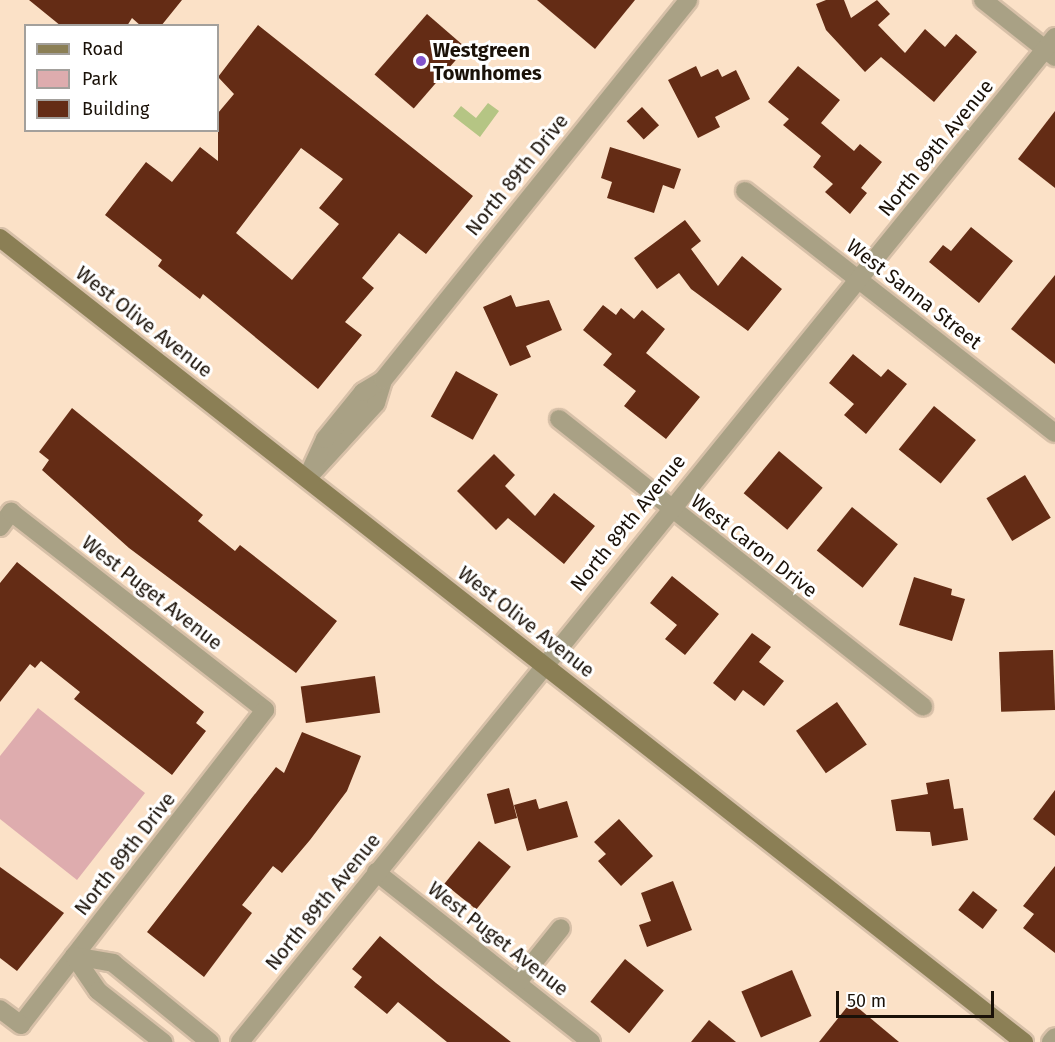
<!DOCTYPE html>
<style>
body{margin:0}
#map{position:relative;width:1055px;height:1042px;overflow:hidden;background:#fbe1c7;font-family:"Fira Sans",sans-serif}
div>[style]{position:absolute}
.green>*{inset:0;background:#deacae}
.water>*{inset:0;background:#b5c584}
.building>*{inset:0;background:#642c15;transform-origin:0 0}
.roads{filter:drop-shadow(2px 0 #d7c0a8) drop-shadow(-2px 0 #d7c0a8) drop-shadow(0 2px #d7c0a8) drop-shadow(0 -2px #d7c0a8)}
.street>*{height:18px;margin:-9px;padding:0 9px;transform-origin:9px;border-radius:9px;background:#a9a185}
.secondary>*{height:18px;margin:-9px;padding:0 9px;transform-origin:9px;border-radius:9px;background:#8b7f55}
.dots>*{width:16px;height:16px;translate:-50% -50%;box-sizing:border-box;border:3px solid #fff;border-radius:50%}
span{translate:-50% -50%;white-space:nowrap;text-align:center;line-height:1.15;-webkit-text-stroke:6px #fff;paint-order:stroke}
.poi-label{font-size:20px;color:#1a1108;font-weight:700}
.left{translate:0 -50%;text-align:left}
.street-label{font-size:20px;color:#1a1108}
.legend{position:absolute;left:24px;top:24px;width:195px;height:108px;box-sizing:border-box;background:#fff;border:2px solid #a3a09c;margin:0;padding:8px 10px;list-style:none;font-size:18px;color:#1a1108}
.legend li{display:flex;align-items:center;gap:12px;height:30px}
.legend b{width:30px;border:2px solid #a3a09c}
.scale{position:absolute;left:836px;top:991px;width:158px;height:27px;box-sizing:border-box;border:3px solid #1a1108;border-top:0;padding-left:8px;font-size:18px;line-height:21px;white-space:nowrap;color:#1a1108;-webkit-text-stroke:4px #fff;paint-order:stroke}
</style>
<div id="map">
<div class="green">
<div style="clip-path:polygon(38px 708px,145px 793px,77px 880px,0 819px,0 756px)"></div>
</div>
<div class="water">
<div style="clip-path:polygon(488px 103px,499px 111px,480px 137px,453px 116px,461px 106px,476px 118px)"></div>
</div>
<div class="building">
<div style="clip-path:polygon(29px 0,182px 0,161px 26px,141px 26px,132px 18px,127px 26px,61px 26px)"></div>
<div style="clip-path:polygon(537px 0,635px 0,595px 49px)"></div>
<div style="clip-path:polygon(826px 0,844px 0,851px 18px,877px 0,890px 14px,878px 25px,905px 53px,925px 29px,945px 47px,956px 34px,977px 52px,934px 102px,881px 57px,865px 72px,826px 30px,816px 4px)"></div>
<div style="left:427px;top:14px;width:52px;height:80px;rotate:41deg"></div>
<div style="clip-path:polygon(evenodd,258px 25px,473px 196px,426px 254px,399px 233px,362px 278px,374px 288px,345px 322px,362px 335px,318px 389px,203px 294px,200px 299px,158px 266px,162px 260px,105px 215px,146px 162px,172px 182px,200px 147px,218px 161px,218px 113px,234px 94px,218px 77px,258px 25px,301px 148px,343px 179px,319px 208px,339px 224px,292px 280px,236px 233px,301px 148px)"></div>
<div style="clip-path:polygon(696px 66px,701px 77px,718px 69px,722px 77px,736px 70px,750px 99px,715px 117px,720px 127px,698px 138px,668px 80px)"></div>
<div style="clip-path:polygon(798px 66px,840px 100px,821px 123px,854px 151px,860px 144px,882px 162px,861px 188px,867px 193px,850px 214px,825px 192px,833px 184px,813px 167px,821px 156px,783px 125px,789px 119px,768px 102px)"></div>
<div style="left:642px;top:107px;width:25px;height:21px;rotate:47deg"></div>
<div style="clip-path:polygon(1055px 111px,1055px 188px,1018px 159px)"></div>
<div style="clip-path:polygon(610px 147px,681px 169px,674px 189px,663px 185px,654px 213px,607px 198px,612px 182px,601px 178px)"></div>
<div style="clip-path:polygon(685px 220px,701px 241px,691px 249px,718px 286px,742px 256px,782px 289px,748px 331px,691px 289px,679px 273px,657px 289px,634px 258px)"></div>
<div style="clip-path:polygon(971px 227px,1013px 261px,979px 303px,929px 262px,943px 245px,951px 251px)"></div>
<div style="clip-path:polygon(1055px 275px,1055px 364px,1011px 329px)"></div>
<div style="clip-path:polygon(511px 295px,516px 307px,549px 300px,562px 330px,526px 346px,531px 357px,510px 366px,483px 307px)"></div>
<div style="clip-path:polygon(603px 305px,616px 315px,621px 308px,634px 319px,642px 310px,665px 329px,646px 353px,700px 397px,666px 439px,624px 406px,636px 391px,603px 365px,612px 354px,583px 330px)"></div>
<div style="clip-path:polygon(853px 354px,881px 377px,888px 369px,907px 384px,866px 434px,844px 415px,854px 404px,829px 383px)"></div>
<div style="left:456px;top:371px;width:48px;height:52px;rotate:29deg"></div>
<div style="left:934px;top:406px;width:54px;height:56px;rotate:39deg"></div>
<div style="clip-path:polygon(72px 408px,203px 515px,198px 521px,235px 551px,240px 545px,337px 621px,296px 673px,129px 548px,42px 470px,49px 460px,39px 452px)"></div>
<div style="left:779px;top:451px;width:57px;height:55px;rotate:40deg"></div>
<div style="clip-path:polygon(494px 454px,515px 475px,505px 486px,535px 516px,554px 493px,595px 526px,564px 564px,508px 518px,496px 530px,457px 491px)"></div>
<div style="left:1025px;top:475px;width:50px;height:45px;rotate:59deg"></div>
<div style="left:852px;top:507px;width:59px;height:56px;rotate:39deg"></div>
<div style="clip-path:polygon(17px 562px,204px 712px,196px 723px,206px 731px,172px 775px,74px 699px,80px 692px,41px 661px,35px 668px,30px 664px,0 702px,0 583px)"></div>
<div style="clip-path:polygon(672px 576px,719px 614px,685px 655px,665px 639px,677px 625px,650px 603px)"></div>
<div style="clip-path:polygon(914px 577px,952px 589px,951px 595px,965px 599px,952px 641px,899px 625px)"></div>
<div style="clip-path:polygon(752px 633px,771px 647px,759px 662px,784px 681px,764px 706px,743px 690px,735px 701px,713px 683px)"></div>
<div style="left:1053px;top:650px;width:60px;height:54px;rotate:88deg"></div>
<div style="left:375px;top:676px;width:37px;height:75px;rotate:82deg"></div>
<div style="left:837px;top:702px;width:52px;height:50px;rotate:55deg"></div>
<div style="clip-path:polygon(302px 732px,361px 756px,347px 791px,310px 840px,282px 873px,273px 866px,242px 905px,252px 913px,204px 977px,147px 932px,276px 767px,284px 773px)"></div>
<div style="clip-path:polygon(949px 779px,954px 809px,963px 808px,968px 840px,932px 846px,930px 832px,896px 831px,891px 800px,928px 794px,926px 783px)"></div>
<div style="left:509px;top:788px;width:31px;height:23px;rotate:75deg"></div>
<div style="clip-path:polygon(1055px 790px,1055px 836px,1033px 819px)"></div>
<div style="clip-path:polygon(536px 799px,539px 809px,567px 801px,578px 837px,527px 851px,514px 805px)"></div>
<div style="clip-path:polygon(619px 819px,653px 856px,621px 886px,598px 861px,606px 854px,594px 842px)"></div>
<div style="left:479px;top:841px;width:41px;height:55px;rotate:39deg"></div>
<div style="clip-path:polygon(1055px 866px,1055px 953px,1023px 928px,1034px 914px,1023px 906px)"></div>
<div style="clip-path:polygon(0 867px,64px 913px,17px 971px,0 958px)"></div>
<div style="clip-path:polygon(673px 881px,692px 930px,647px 947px,639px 925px,651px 921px,641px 893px)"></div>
<div style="left:973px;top:891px;width:31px;height:24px;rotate:38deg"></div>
<div style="clip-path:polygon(380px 936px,436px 983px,511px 1042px,447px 1042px,398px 1002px,387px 1014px,354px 987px,362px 977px,352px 969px)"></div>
<div style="left:625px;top:959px;width:50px;height:55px;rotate:39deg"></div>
<div style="left:792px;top:970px;width:50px;height:55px;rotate:67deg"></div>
<div style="clip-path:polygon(851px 1002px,899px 1042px,819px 1042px)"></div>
<div style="clip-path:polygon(709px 1020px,736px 1042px,691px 1042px)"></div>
</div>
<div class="roads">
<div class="street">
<div style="left:983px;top:0;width:92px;rotate:38.4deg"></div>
<div style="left:745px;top:191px;width:393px;rotate:38deg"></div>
<div style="left:559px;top:419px;width:464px;rotate:38.3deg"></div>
<div style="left:313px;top:472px;width:93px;rotate:-47.6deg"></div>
<div style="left:376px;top:403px;width:24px;rotate:-73deg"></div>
<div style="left:307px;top:478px;width:43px;rotate:-65.2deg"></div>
<div style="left:325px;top:439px;width:60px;rotate:-51deg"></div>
<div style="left:363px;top:392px;width:23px;rotate:-31deg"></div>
<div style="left:383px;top:380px;width:487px;rotate:-51.2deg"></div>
<div style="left:0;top:527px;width:19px;rotate:-54deg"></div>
<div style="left:11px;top:512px;width:322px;rotate:37.9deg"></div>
<div style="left:265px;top:710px;width:398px;rotate:127.8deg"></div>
<div style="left:21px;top:1025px;width:26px;rotate:-143deg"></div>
<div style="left:376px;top:872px;width:274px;rotate:38.3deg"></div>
<div style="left:74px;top:956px;width:40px;rotate:10deg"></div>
<div style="left:113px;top:963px;width:125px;rotate:39.2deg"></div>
<div style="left:74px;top:956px;width:42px;rotate:55.6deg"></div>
<div style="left:98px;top:991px;width:83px;rotate:38.1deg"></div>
<div style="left:517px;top:983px;width:70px;rotate:-51.3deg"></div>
<div style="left:240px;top:1042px;width:1294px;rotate:-50.96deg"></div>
<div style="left:1051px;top:1042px;width:6px;rotate:-51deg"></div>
</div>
<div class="secondary">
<div style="left:0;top:238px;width:1302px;rotate:38.14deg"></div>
</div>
</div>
<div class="dots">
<div style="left:421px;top:61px;background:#8255ce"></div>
</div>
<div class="poi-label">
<span class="left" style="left:433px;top:62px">Westgreen<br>Townhomes</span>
</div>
<div class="street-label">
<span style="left:936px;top:148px;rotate:-51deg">North 89th Avenue</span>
<span style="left:517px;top:175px;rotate:-51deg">North 89th Drive</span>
<span style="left:914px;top:294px;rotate:38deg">West Sanna Street</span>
<span style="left:144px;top:322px;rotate:38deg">West Olive Avenue</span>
<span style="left:628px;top:523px;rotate:-51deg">North 89th Avenue</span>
<span style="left:754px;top:546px;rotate:38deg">West Caron Drive</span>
<span style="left:152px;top:593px;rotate:38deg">West Puget Avenue</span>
<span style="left:526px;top:622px;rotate:38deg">West Olive Avenue</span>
<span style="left:125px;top:854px;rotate:-52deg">North 89th Drive</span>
<span style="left:323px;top:902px;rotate:-51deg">North 89th Avenue</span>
<span style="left:498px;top:939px;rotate:38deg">West Puget Avenue</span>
</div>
<ul class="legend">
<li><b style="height:8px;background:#8b7f55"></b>Road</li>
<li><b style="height:16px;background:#deacae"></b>Park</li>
<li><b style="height:16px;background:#642c15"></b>Building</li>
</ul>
<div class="scale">50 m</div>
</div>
